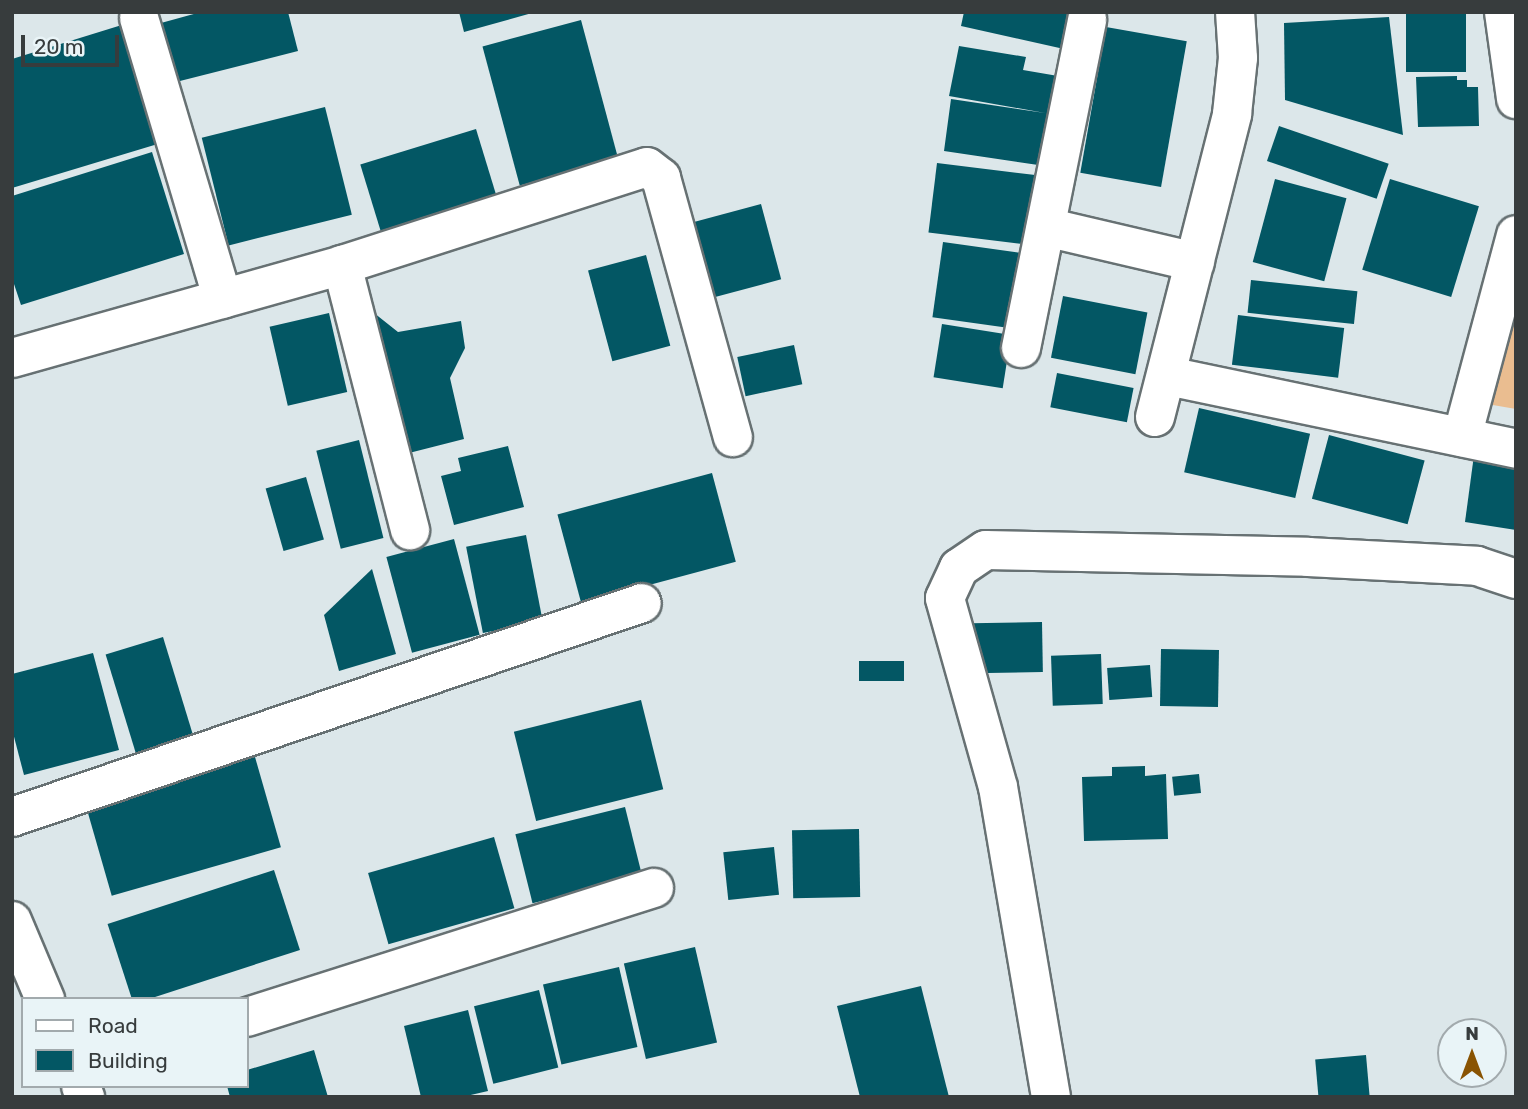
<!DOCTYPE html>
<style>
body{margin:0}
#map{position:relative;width:1528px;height:1109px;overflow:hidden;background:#dce7ea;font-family:Rubik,sans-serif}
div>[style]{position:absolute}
.green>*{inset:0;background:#eabd90}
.building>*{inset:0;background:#035764;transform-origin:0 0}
.roads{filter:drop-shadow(2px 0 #677173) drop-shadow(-2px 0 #677173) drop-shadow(0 2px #677173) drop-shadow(0 -2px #677173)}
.minor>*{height:38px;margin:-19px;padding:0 19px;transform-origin:19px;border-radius:19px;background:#fff}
.tertiary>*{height:38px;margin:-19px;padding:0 19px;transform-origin:19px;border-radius:19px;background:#fff}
span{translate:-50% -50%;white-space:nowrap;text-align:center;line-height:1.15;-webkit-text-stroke:7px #e9f4f7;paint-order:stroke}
.frame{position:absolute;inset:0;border:14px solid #373c3d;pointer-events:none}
.legend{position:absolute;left:21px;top:997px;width:228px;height:91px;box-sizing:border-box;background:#e9f4f7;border:2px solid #a2aaad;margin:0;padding:9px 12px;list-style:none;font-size:21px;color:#373c3d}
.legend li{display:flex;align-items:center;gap:14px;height:35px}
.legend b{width:35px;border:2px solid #a2aaad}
.north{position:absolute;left:1437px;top:1018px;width:70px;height:70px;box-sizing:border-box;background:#e9f4f7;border:2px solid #a2aaad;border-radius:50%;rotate:0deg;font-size:19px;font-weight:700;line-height:28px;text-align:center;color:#373c3d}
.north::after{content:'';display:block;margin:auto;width:24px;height:32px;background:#895302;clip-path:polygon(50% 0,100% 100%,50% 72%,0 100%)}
.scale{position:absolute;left:21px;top:35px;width:98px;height:32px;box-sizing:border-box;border:4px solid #373c3d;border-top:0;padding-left:9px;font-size:21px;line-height:24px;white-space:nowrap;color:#373c3d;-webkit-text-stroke:5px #e9f4f7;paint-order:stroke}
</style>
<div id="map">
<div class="green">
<div style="clip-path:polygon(1516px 316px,1516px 409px,1487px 404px)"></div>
</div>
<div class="building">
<div style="clip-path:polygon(201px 12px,288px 12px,298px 51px,176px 82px,161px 23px)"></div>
<div style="clip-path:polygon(459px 12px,532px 12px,532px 13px,464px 32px)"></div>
<div style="clip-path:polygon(964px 12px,1072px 12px,1064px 49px,961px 26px)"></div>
<div style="left:1406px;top:12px;width:60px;height:60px"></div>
<div style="clip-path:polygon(1389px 17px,1403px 135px,1285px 100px,1284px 23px)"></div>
<div style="left:581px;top:20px;width:144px;height:102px;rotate:75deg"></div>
<div style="clip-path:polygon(125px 24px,161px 143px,12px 188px,12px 59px)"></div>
<div style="left:1106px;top:27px;width:82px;height:148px;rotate:10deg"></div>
<div style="clip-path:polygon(959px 46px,1026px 57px,1023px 70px,1058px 76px,1045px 166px,944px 151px,951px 99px,1045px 113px,949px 96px)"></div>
<div style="clip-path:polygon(1457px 76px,1457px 80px,1467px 80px,1467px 87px,1478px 87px,1479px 126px,1418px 127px,1416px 77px)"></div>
<div style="left:325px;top:107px;width:111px;height:127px;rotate:76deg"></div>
<div style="left:1279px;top:126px;width:116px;height:37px;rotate:19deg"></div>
<div style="left:476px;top:129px;width:76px;height:121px;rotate:73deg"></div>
<div style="clip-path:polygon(152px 152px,184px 254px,21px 305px,12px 278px,12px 196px)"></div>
<div style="left:937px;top:163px;width:99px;height:70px;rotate:7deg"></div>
<div style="left:1275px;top:179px;width:74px;height:86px;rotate:15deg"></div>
<div style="left:1390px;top:179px;width:93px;height:95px;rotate:17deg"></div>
<div style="left:761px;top:204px;width:78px;height:79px;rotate:75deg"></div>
<div style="left:943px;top:242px;width:83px;height:76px;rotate:8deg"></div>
<div style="left:646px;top:255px;width:94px;height:60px;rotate:75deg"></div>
<div style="left:1251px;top:280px;width:107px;height:33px;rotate:6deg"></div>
<div style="left:1063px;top:296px;width:86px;height:63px;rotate:11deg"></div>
<div style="clip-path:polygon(369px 309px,398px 332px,461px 321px,465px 348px,450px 378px,464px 439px,409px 453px)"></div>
<div style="left:329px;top:313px;width:81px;height:61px;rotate:77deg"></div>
<div style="left:1238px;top:315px;width:107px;height:50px;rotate:7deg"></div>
<div style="left:942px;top:324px;width:70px;height:54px;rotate:9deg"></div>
<div style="left:794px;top:345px;width:40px;height:58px;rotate:78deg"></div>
<div style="left:1057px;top:373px;width:78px;height:35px;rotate:11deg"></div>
<div style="left:1199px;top:408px;width:114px;height:66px;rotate:13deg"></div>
<div style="left:1329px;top:435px;width:99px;height:66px;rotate:15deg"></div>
<div style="left:359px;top:440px;width:101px;height:44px;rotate:76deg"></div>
<div style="clip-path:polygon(508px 446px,524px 507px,454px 525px,441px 476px,461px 471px,458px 458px)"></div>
<div style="clip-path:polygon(1474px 455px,1516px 461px,1516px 530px,1465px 522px)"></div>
<div style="left:712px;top:473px;width:92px;height:160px;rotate:75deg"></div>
<div style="left:306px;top:477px;width:65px;height:42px;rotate:74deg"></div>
<div style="left:526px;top:535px;width:88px;height:61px;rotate:79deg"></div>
<div style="left:454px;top:539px;width:99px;height:70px;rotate:75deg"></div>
<div style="clip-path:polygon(372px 569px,396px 654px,339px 671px,324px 615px)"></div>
<div style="left:1042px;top:622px;width:50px;height:71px;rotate:89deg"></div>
<div style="left:163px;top:637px;width:107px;height:60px;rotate:73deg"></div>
<div style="left:1161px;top:649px;width:58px;height:57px;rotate:1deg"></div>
<div style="clip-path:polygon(93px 653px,119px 750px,24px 775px,12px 729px,12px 674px)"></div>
<div style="left:1101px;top:654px;width:50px;height:50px;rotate:88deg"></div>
<div style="left:859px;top:661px;width:45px;height:20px"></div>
<div style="left:1150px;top:665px;width:32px;height:43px;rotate:86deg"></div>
<div style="left:641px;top:700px;width:92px;height:131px;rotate:76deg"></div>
<div style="left:255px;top:757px;width:94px;height:176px;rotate:74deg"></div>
<div style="clip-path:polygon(1145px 766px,1145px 776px,1166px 774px,1168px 839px,1084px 841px,1082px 777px,1112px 776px,1112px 767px)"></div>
<div style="left:1199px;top:774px;width:19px;height:27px;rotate:84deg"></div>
<div style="left:625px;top:807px;width:71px;height:113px;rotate:76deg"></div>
<div style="left:859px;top:829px;width:68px;height:67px;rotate:89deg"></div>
<div style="left:494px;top:837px;width:74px;height:131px;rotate:74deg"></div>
<div style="left:774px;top:847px;width:48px;height:51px;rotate:84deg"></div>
<div style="left:274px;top:870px;width:84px;height:175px;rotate:72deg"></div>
<div style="left:695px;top:947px;width:98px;height:73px;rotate:77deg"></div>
<div style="left:619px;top:967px;width:82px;height:78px;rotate:77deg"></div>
<div style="clip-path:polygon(921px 986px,949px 1097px,860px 1097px,837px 1006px)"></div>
<div style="left:539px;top:990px;width:80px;height:67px;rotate:76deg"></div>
<div style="clip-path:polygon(468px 1010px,488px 1091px,462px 1097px,421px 1097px,404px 1026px)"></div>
<div style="clip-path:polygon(314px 1050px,328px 1097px,230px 1097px,227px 1086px,247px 1086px,247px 1070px)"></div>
<div style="left:1366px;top:1055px;width:42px;height:51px;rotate:85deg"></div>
</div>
<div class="roads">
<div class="minor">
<div style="left:1504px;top:12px;width:88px;rotate:82.1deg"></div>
<div style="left:139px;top:18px;width:293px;rotate:73.4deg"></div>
<div style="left:1046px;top:227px;width:153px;rotate:13.2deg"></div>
<div style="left:342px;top:265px;width:274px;rotate:75.6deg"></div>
<div style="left:1021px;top:348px;width:335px;rotate:-78.6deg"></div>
<div style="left:12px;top:358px;width:343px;rotate:-15.7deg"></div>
<div style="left:342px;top:265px;width:320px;rotate:-17.8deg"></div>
<div style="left:647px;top:167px;width:18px;rotate:38deg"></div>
<div style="left:661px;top:178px;width:269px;rotate:74.5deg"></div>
<div style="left:1168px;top:376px;width:356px;rotate:11.8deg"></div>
<div style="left:1155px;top:417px;width:313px;rotate:-75.7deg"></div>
<div style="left:1232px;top:114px;width:56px;rotate:-83.9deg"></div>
<div style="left:1238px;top:58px;width:46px;rotate:-93.7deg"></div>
<div style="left:1462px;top:437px;width:209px;rotate:-75deg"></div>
<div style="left:12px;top:817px;width:665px;rotate:-18.76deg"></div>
<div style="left:247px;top:1017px;width:427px;rotate:-17.6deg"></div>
<div style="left:1051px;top:1097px;width:314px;rotate:-99.7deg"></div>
<div style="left:998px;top:787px;width:196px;rotate:-105.7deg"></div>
<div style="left:945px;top:598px;width:33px;rotate:-65deg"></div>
<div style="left:959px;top:568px;width:32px;rotate:-34deg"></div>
<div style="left:986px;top:550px;width:322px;rotate:1.2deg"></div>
<div style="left:1308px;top:557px;width:169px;rotate:3deg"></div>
<div style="left:1477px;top:566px;width:41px;rotate:18.4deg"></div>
</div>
<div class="tertiary">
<div style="left:12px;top:921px;width:85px;rotate:67.1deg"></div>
<div style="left:81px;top:1086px;width:12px;rotate:70deg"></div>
</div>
</div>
<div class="frame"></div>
<ul class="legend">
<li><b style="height:9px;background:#fff"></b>Road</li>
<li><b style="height:19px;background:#035764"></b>Building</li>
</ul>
<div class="north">N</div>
<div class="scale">20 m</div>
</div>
